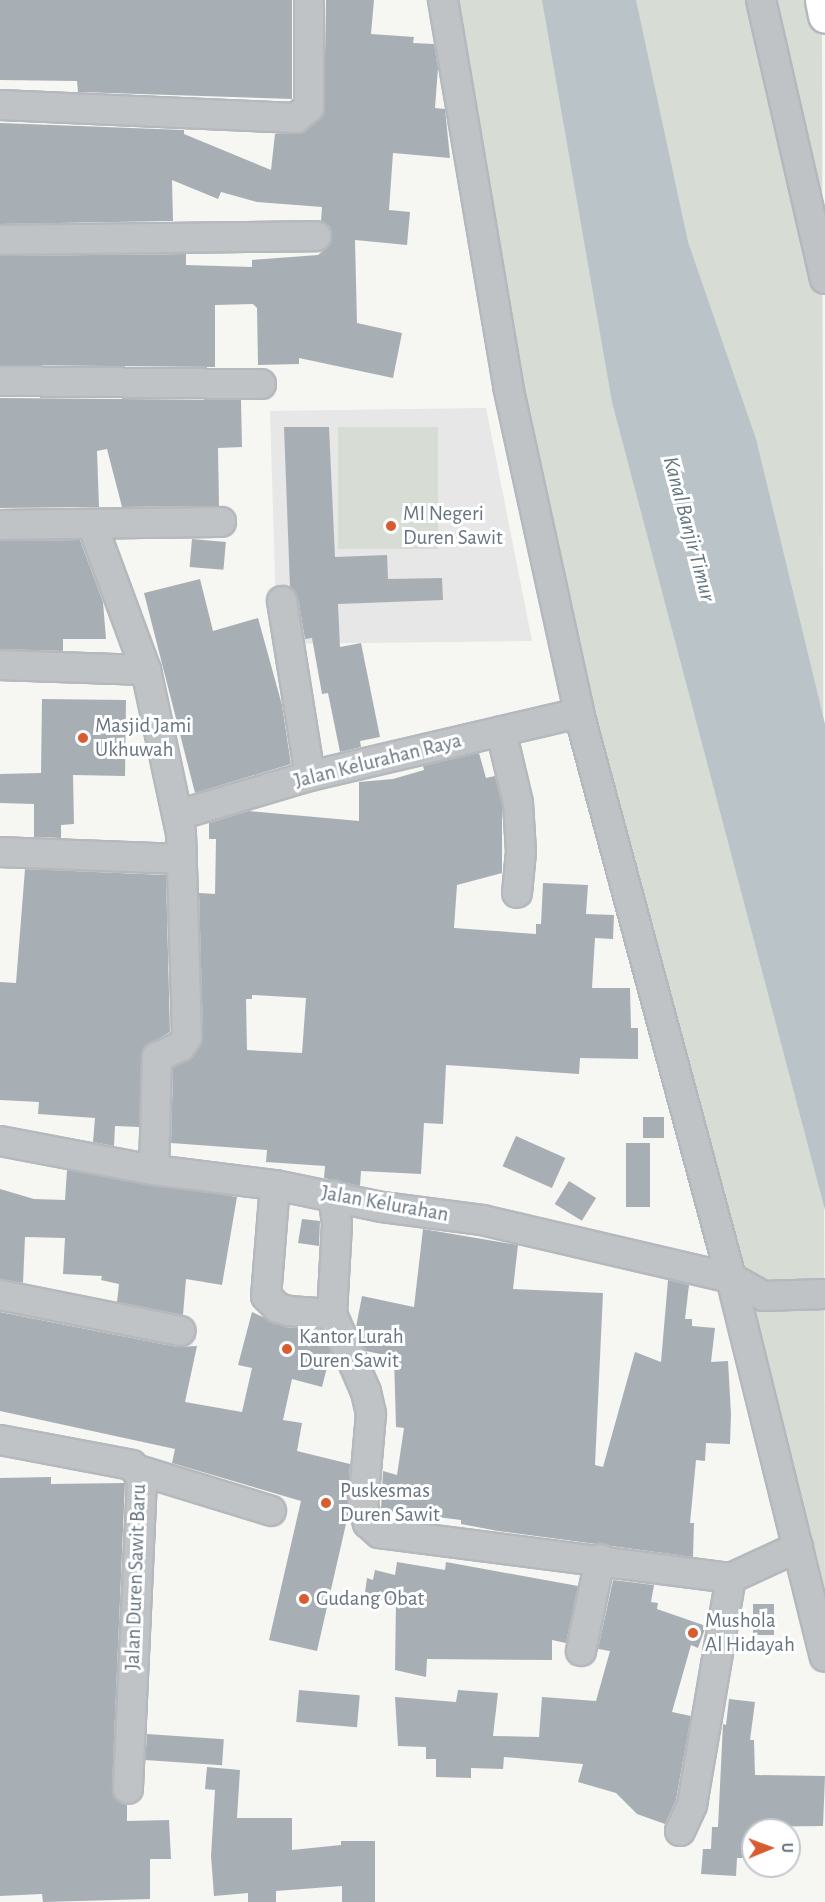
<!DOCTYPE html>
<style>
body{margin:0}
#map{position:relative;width:825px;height:1902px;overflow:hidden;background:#f6f6f2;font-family:"Alegreya Sans",sans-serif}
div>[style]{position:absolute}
.built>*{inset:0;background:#e6e7e6}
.green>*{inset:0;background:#d7dcd4;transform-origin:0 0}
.water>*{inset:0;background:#b9c3c8}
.building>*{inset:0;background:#a8afb4;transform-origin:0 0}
.roads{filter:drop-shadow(2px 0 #b5b8bc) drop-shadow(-2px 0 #b5b8bc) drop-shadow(0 2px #b5b8bc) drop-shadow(0 -2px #b5b8bc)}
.minor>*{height:28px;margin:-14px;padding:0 14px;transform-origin:14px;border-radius:14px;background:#bfc3c6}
.major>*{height:33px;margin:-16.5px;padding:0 16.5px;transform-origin:16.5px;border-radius:16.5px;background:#fff}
.dots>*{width:16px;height:16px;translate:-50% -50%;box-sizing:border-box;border:3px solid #fff;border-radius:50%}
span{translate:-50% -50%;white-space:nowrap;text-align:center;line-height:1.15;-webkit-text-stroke:6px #fff;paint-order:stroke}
.poi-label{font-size:21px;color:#677582}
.left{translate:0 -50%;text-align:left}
.street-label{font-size:21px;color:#677582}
.water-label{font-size:22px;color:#63767e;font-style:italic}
.north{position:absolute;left:741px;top:1818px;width:60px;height:60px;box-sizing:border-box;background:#fff;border:2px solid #c2c8cd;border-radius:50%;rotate:89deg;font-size:16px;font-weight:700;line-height:24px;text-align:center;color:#677582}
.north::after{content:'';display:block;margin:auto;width:21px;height:27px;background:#d75c31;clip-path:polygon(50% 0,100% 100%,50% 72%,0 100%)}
</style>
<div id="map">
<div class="built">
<div style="clip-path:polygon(486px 408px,532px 641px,277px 644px,270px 411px)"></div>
</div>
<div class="green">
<div style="clip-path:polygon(444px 0,822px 0,825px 1657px,579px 713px)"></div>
<div style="left:438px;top:427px;width:122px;height:100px;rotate:90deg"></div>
</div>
<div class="water">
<div style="clip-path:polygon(542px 0,636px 0,688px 242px,756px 439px,825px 724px,825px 1210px,612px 402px)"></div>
</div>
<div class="building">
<div style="clip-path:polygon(0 0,292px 0,292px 99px,78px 92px,77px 81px,0 80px)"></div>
<div style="clip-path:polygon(326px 0,374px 0,371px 34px,414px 37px,413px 43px,434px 44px,438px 68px,435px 108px,445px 109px,450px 158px,393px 153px,389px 210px,410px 212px,407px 245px,355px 240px,357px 323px,402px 333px,393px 378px,299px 358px,299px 364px,258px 365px,257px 308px,253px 304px,215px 305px,215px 367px,0 365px,0 256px,186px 254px,186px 265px,252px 267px,252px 260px,318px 255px,330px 245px,332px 235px,330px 227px,321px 221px,322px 207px,257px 202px,221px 192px,218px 199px,172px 180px,173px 221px,0 224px,0 123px,184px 130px,184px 134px,271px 170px,275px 134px,306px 131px,324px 113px)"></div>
<div style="clip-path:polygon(0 398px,241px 400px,242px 447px,218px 448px,219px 506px,122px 507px,107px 449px,97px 451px,99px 507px,0 508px)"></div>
<div style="clip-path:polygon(284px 427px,329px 427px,335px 557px,387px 555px,388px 579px,442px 578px,443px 600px,338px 604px,340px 647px,361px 643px,380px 737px,360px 741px,361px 747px,340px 752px,328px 693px,322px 694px,312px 638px,305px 639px,298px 598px,290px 587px)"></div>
<div style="left:192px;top:539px;width:34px;height:28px;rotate:5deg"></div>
<div style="clip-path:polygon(80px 540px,103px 602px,106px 639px,63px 639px,63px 651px,0 649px,0 541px)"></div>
<div style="clip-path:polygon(200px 579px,213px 631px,258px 618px,282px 705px,291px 764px,195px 793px,144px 593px)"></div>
<div style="clip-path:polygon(42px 699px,126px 700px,125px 776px,73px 775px,74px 824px,61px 825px,61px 838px,34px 837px,34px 804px,0 803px,0 774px,41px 773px)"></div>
<div style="clip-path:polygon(evenodd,479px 753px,486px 778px,495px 776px,502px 805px,502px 873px,457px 885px,454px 928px,536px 934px,536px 924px,541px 924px,543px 883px,588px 885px,586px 914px,614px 915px,613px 939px,595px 938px,592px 988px,630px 988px,631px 1028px,638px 1028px,638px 1059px,580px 1058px,579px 1074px,446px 1065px,443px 1124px,424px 1123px,421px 1174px,361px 1171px,360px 1186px,324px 1178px,325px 1166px,266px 1162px,267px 1150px,171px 1143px,173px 1068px,194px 1056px,203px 1037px,199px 893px,215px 894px,216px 839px,209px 839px,209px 823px,249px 811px,359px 821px,359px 782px,393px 779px,424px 770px,423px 766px,479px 753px,252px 995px,306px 998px,302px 1053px,247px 1050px,246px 999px,252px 999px,252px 995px)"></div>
<div style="clip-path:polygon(25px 869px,166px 875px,170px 1032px,143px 1048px,139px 1127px,115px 1126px,114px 1146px,93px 1142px,95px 1118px,38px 1114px,39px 1102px,0 1100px,0 982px,16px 983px)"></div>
<div style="left:643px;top:1117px;width:21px;height:21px"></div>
<div style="left:516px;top:1136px;width:54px;height:33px;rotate:24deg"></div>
<div style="left:626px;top:1143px;width:24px;height:64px"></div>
<div style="clip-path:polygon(67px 1170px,237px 1197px,222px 1285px,186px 1279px,183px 1315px,117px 1302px,119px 1284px,101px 1280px,102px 1276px,63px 1274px,65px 1238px,25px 1237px,23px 1283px,0 1279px,0 1189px,34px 1199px,65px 1200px)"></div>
<div style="left:569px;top:1181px;width:32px;height:27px;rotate:32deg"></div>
<div style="clip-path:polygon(302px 1219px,320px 1221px,319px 1246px,298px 1243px)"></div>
<div style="clip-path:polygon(423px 1229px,518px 1245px,513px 1289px,603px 1293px,595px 1465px,603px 1467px,635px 1352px,661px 1362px,668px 1280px,689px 1285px,685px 1319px,692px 1319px,692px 1326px,715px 1328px,711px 1362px,728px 1361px,731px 1414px,730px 1444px,706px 1443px,705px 1461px,696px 1460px,690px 1523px,694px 1523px,693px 1557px,498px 1531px,461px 1524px,461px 1520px,381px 1510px,383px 1471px,397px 1475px,404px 1428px,396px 1427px,394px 1357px,366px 1351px,356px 1327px,362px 1296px,414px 1307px)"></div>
<div style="clip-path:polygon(0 1312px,177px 1347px,197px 1346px,185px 1402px,242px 1412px,252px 1368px,238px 1365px,252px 1312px,285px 1327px,321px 1330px,331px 1352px,322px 1387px,292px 1379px,283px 1420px,302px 1423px,297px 1451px,350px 1464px,348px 1515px,317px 1651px,269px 1640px,301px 1501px,172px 1463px,175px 1449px,0 1411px)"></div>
<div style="clip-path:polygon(51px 1477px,51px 1484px,125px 1483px,112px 1788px,114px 1797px,127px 1805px,127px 1821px,169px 1820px,171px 1859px,150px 1859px,150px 1899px,43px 1902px,42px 1894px,0 1896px,0 1478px)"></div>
<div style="clip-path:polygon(397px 1562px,445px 1570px,446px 1562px,578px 1586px,566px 1643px,552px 1640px,552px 1660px,427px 1659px,426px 1677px,395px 1670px,396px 1601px,364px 1599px,367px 1578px,373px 1580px,375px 1570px,395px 1575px)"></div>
<div style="clip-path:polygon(613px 1580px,654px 1585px,651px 1602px,658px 1603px,657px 1609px,706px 1626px,698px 1648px,691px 1645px,672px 1712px,691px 1716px,676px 1800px,665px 1824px,637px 1814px,616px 1793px,578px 1782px,583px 1764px,504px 1757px,503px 1769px,471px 1768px,471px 1778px,436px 1777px,436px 1759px,426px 1759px,426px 1747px,398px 1746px,395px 1697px,456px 1702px,458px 1690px,498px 1693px,493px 1736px,539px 1737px,542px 1697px,596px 1701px,610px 1651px,598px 1649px)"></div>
<div style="left:753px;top:1604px;width:21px;height:31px"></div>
<div style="left:299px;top:1690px;width:61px;height:32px;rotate:5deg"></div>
<div style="clip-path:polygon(729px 1699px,755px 1702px,750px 1740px,754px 1740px,755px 1775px,825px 1776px,823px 1826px,753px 1827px,753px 1858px,737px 1858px,736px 1876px,701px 1874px,703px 1849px,711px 1849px,712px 1827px,718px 1827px,723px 1724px,726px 1725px)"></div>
<div style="left:147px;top:1734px;width:77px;height:26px;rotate:4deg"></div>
<div style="clip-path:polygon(207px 1767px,240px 1770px,237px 1818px,292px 1818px,292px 1850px,341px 1845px,341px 1841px,375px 1841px,375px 1902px,342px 1902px,342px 1886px,276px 1891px,276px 1902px,248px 1902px,248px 1893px,214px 1896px,211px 1856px,215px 1790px,205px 1789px)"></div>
</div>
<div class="roads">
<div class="minor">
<div style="left:443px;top:0;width:391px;rotate:80.4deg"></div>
<div style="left:508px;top:386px;width:335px;rotate:77.7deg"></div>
<div style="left:579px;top:713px;width:585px;rotate:74.94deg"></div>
<div style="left:731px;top:1278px;width:390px;rotate:76.1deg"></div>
<div style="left:761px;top:0;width:286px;rotate:77.1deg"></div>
<div style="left:0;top:105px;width:296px;rotate:2.5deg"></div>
<div style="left:296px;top:118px;width:17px;rotate:-40deg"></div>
<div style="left:309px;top:107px;width:107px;rotate:-90deg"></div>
<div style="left:0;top:240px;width:316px;rotate:-0.7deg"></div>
<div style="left:0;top:381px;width:261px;rotate:0.7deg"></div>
<div style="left:0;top:525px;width:221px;rotate:-0.8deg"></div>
<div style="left:93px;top:527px;width:153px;rotate:69.7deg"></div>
<div style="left:146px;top:670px;width:167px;rotate:77.9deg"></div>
<div style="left:181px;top:833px;width:204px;rotate:88.3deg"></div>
<div style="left:187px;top:1037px;width:11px;rotate:124deg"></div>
<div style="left:181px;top:1046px;width:26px;rotate:155deg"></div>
<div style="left:157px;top:1057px;width:113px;rotate:91.5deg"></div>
<div style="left:282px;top:601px;width:177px;rotate:80.9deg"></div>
<div style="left:0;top:665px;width:146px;rotate:2deg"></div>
<div style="left:501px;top:731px;width:74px;rotate:76.7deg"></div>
<div style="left:518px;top:803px;width:49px;rotate:86.5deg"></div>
<div style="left:521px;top:852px;width:41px;rotate:95.6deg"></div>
<div style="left:178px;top:815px;width:138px;rotate:-16.5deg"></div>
<div style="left:310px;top:776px;width:276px;rotate:-13.2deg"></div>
<div style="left:0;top:852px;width:181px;rotate:2.2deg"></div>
<div style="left:0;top:1141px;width:157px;rotate:10.7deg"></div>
<div style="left:154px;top:1170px;width:122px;rotate:7.1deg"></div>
<div style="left:275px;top:1185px;width:109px;rotate:11.6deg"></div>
<div style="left:382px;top:1207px;width:101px;rotate:7.4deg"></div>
<div style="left:482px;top:1220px;width:256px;rotate:13.1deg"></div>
<div style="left:731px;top:1278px;width:37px;rotate:29deg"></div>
<div style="left:763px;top:1296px;width:62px;rotate:-1.8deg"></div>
<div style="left:275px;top:1185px;width:111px;rotate:94.6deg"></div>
<div style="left:266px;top:1296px;width:17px;rotate:45deg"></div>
<div style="left:278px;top:1308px;width:11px;rotate:15deg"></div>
<div style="left:289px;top:1311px;width:43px;rotate:4deg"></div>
<div style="left:333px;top:1195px;width:29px;rotate:82deg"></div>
<div style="left:337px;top:1224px;width:90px;rotate:93.2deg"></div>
<div style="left:332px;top:1314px;width:85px;rotate:66.4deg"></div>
<div style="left:366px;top:1392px;width:23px;rotate:77deg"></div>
<div style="left:371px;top:1414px;width:92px;rotate:95deg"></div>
<div style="left:363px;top:1506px;width:18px;rotate:74deg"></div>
<div style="left:368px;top:1523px;width:15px;rotate:42deg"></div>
<div style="left:379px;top:1533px;width:355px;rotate:7.3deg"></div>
<div style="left:731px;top:1578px;width:74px;rotate:-24.8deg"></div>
<div style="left:0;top:1295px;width:184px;rotate:11.3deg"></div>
<div style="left:0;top:1440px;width:134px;rotate:10.7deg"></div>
<div style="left:132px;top:1465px;width:17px;rotate:54deg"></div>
<div style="left:142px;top:1479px;width:310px;rotate:92.6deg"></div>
<div style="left:138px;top:1470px;width:139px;rotate:17.1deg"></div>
<div style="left:581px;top:1651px;width:94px;rotate:-78.3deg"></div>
<div style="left:680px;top:1831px;width:29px;rotate:-65deg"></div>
<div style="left:692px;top:1805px;width:230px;rotate:-80.3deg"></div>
</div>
<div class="major">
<div style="left:822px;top:0;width:16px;rotate:79deg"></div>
</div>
</div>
<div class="dots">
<div style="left:391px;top:526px;background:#d75c31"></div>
<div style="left:83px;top:738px;background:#d75c31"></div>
<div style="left:287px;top:1349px;background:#d75c31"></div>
<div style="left:326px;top:1503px;background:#d75c31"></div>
<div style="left:304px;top:1599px;background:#d75c31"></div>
<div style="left:693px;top:1633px;background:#d75c31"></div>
</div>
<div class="poi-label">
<span class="left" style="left:403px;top:526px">MI Negeri<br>Duren Sawit</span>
<span class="left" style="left:95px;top:738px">Masjid Jami<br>Ukhuwah</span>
<span class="left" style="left:299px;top:1349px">Kantor Lurah<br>Duren Sawit</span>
<span class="left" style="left:340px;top:1503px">Puskesmas<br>Duren Sawit</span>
<span class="left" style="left:316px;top:1599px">Gudang Obat</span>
<span class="left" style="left:705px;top:1633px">Mushola<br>Al Hidayah</span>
</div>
<div class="street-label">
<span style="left:378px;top:761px;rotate:-14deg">Jalan Kelurahan Raya</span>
<span style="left:385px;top:1204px;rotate:10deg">Jalan Kelurahan</span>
<span style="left:136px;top:1577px;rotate:-88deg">Jalan Duren Sawit Baru</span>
</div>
<div class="water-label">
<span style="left:689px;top:529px;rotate:75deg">Kanal Banjir Timur</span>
</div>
<div class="north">U</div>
</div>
